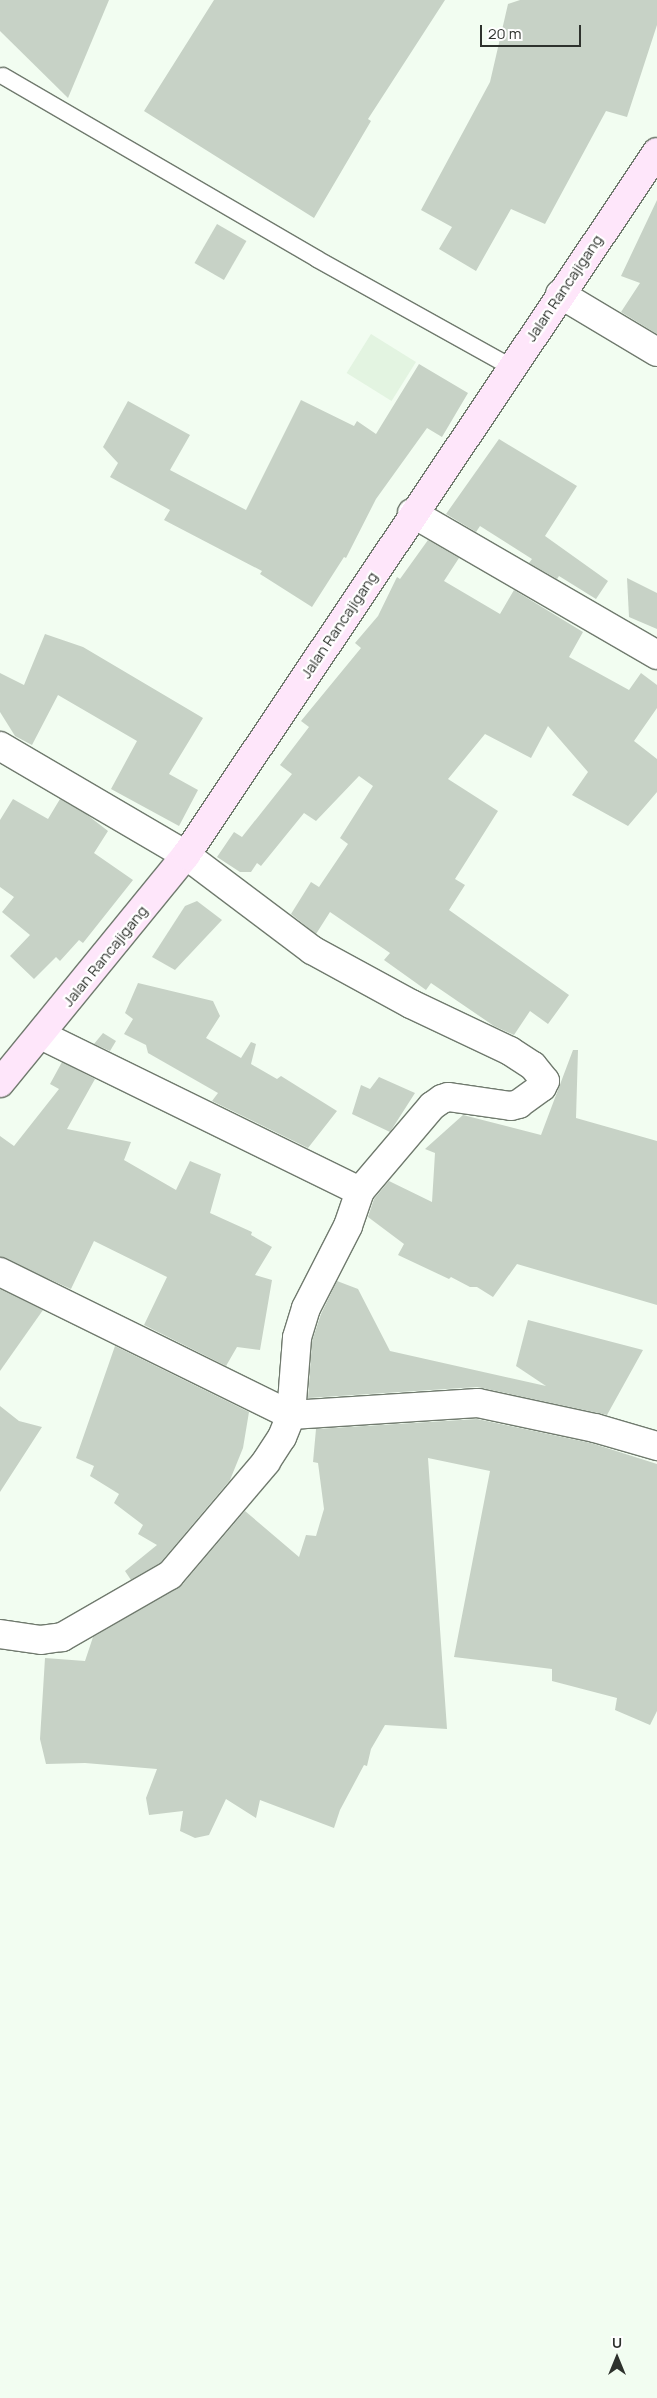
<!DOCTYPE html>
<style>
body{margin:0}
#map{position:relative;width:657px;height:2398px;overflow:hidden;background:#f2fdf1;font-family:Manrope,sans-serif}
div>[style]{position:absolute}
.built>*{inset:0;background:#e3f4e1;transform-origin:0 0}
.building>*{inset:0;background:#c7d2c6;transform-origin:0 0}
.roads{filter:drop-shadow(1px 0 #707a6e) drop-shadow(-1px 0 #707a6e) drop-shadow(0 1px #707a6e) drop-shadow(0 -1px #707a6e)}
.service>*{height:16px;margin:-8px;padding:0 8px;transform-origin:8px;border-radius:8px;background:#fff}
.minor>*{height:28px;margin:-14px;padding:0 14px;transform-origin:14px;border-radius:14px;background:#fff}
.secondary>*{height:28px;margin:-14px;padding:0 14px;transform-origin:14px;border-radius:14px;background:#fee6fa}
span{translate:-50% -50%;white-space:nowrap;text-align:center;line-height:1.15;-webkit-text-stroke:4.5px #fff;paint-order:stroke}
.street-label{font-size:15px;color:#2e322d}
.north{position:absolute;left:592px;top:2333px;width:50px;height:50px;-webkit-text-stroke:4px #fff;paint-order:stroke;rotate:0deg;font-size:14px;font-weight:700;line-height:20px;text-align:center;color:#2e322d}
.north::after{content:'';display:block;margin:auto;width:18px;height:22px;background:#2e322d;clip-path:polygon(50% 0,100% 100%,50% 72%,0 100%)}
.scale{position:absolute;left:480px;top:25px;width:101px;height:22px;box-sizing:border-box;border:2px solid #2e322d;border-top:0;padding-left:6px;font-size:15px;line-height:18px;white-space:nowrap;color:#2e322d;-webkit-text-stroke:4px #fff;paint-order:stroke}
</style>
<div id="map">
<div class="built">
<div style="left:371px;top:334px;width:53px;height:46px;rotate:32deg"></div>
</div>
<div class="building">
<div style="clip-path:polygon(0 0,109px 0,68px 98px,0 31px)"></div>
<div style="clip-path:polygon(214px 0,445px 0,368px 119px,371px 121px,314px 218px,144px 111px)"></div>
<div style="clip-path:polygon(520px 0,657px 0,657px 25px,627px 117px,606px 111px,545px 224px,511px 209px,476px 271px,439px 249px,452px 227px,421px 210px,490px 82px,508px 4px)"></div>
<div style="clip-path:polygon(657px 200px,657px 334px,621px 312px,640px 283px,621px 276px)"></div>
<div style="left:217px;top:224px;width:34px;height:45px;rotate:30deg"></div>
<div style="clip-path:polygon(419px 364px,468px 393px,442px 437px,427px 428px,376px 499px,346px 558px,344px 557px,312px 607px,260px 574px,262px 571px,164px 520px,170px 510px,110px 477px,118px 463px,103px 447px,128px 401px,190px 435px,170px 470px,246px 510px,301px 400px,354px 426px,357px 421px,376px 434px)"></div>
<div style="clip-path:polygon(499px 439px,577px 486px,545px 536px,608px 581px,596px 599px,559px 576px,557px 579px,529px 563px,532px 559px,480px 526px,476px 532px,446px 514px)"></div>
<div style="clip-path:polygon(428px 540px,459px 558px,444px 581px,500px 614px,514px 590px,583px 632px,569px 657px,629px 690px,641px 673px,657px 685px,657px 708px,634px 741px,657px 759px,657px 792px,628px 826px,572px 795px,588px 772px,548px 726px,531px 758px,485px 734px,448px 779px,498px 811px,455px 879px,465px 885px,449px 910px,569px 995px,548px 1024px,530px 1011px,514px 1035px,494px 1026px,431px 983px,426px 990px,384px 960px,390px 953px,330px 912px,316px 934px,291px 914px,311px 882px,319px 887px,348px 844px,340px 838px,373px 786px,359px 776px,316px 821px,304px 813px,261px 866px,257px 863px,251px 872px,240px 872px,217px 857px,234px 832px,242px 837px,292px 774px,280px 765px,309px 727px,301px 721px,361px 648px,355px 643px,378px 616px,397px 577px,400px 579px)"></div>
<div style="clip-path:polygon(627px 578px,657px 593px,657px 629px,629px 617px)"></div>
<div style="clip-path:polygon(45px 634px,83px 647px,203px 718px,169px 774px,198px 790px,179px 826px,111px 789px,137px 741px,58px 695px,32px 745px,15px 736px,0 712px,0 673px,24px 685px)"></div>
<div style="clip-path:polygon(13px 799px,48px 819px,60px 799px,86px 814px,108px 831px,94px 853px,133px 880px,83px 943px,79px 940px,60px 961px,56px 957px,34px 979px,10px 956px,30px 935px,2px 912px,14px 897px,0 887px,0 820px)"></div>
<div style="clip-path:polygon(197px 901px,222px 920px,175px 970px,152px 957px,185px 906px)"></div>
<div style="clip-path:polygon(138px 983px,213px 1001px,220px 1016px,206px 1038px,241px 1058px,251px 1042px,256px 1044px,251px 1064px,277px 1079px,281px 1076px,337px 1111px,308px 1148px,212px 1101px,218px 1093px,148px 1053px,146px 1045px,124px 1034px,133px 1019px,125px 1013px)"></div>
<div style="clip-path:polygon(103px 1033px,116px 1041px,110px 1051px,94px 1044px)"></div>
<div style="clip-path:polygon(573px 1050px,578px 1050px,576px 1118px,657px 1141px,657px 1305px,517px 1264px,493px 1297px,477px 1287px,470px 1287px,451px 1277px,449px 1279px,398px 1255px,404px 1244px,368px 1217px,374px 1199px,389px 1181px,432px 1202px,435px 1153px,425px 1149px,463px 1115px,541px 1135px)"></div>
<div style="clip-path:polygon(62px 1062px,95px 1079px,67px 1129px,131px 1142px,124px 1160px,176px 1190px,190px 1161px,221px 1174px,210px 1213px,252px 1232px,251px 1235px,272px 1247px,255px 1275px,272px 1280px,260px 1350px,237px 1347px,226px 1366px,144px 1325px,167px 1277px,94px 1241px,71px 1289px,0 1257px,0 1136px,14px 1146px,59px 1089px,50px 1084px)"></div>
<div style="clip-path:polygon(379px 1077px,415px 1093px,390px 1132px,352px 1114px,361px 1085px,370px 1089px)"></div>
<div style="clip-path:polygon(337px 1281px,358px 1289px,390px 1351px,546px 1386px,516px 1366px,528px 1320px,643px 1350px,607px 1415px,477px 1387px,308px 1398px,312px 1341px,321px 1314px)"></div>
<div style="clip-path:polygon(0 1289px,43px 1310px,0 1371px)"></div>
<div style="clip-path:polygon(115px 1346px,249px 1412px,243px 1448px,230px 1480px,160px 1563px,131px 1580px,125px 1571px,157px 1545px,138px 1534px,143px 1525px,114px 1503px,119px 1494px,90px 1476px,94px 1466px,76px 1458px)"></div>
<div style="clip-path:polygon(0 1406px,19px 1421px,42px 1427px,0 1492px)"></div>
<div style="clip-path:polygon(477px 1419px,591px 1443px,657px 1464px,657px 1711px,650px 1725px,615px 1710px,617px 1698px,552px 1681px,552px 1669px,454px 1657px,490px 1471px,428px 1458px,447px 1729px,385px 1725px,371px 1749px,367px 1766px,364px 1765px,340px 1810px,334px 1828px,260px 1800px,256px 1818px,226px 1799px,209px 1835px,195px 1838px,180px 1831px,183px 1811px,149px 1815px,146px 1798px,157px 1769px,85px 1763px,46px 1764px,40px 1739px,45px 1658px,85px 1661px,93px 1637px,182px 1585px,245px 1511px,299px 1557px,306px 1535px,316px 1536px,324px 1509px,318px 1463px,313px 1462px,316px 1429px)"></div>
</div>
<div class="roads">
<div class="service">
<div style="left:3px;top:76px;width:363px;rotate:30.2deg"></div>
<div style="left:317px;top:259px;width:222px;rotate:29.1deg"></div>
</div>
<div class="minor">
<div style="left:560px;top:294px;width:113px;rotate:30.9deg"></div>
<div style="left:412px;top:513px;width:283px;rotate:30.1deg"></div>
<div style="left:0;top:746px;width:216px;rotate:30.4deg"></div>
<div style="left:186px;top:855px;width:158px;rotate:37deg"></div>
<div style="left:312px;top:950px;width:113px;rotate:28.6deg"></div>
<div style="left:411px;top:1004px;width:110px;rotate:25.4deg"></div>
<div style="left:510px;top:1051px;width:27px;rotate:33deg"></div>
<div style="left:533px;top:1066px;width:19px;rotate:51deg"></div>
<div style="left:545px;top:1081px;width:7px;rotate:117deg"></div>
<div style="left:542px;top:1087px;width:29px;rotate:144deg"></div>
<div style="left:519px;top:1104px;width:8px;rotate:166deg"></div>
<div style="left:511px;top:1106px;width:64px;rotate:-171.9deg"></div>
<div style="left:448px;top:1097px;width:6px;rotate:162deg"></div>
<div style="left:442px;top:1099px;width:12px;rotate:145deg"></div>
<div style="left:432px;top:1106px;width:111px;rotate:130.3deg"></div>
<div style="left:360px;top:1191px;width:37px;rotate:109deg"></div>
<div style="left:348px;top:1226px;width:92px;rotate:117.1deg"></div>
<div style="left:306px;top:1308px;width:31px;rotate:107deg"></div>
<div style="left:297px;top:1338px;width:77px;rotate:94.5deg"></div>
<div style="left:291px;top:1415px;width:24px;rotate:112deg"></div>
<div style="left:282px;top:1437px;width:30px;rotate:123deg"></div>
<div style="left:266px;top:1462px;width:148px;rotate:130.3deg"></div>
<div style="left:170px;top:1575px;width:125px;rotate:150.1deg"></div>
<div style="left:62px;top:1637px;width:21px;rotate:172deg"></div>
<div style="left:41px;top:1640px;width:41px;rotate:-171.7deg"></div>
<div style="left:41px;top:1035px;width:355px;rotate:26.1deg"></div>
<div style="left:0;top:1272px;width:324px;rotate:26.2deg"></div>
<div style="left:291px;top:1415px;width:187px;rotate:-3.7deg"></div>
<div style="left:478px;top:1403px;width:120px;rotate:12.1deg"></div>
<div style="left:595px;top:1428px;width:65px;rotate:16.2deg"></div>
</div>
<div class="secondary">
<div style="left:0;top:1083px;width:294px;rotate:-50.8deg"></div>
<div style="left:186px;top:855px;width:846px;rotate:-56.18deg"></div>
</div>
</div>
<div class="street-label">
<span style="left:564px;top:288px;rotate:-56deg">Jalan Rancajigang</span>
<span style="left:339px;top:625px;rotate:-56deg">Jalan Rancajigang</span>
<span style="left:105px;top:956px;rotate:-51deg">Jalan Rancajigang</span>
</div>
<div class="north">U</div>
<div class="scale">20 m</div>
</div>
